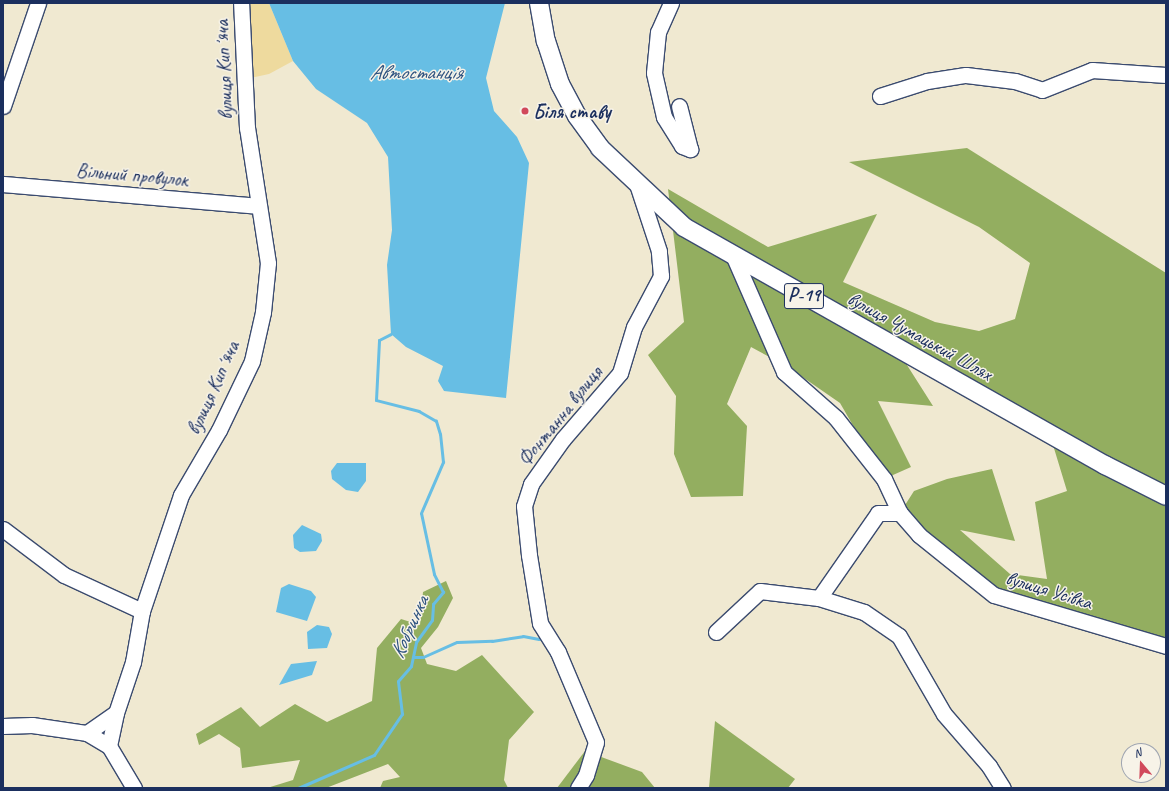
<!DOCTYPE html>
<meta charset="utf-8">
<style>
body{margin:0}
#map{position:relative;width:1169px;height:791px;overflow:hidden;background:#f0e9d1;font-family:Caveat,sans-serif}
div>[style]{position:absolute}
.forest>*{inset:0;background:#93ae60}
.sand>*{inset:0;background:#eeda9e}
.water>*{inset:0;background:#67bee4}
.stream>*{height:3px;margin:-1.5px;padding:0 1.5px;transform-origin:1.5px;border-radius:1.5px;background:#67bee4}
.roads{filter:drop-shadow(1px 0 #3b4b6f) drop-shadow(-1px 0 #3b4b6f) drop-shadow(0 1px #3b4b6f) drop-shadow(0 -1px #3b4b6f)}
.minor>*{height:15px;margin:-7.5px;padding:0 7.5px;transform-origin:7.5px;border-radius:7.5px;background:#fff}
.major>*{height:18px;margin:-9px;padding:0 9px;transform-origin:9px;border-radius:9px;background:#fff}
.dots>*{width:11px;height:11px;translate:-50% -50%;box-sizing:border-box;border:2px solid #f7f3e8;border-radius:50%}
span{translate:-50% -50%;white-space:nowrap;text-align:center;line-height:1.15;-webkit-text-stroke:3px #f7f3e8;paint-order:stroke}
.shield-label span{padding:1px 3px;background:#f7f3e8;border:1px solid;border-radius:3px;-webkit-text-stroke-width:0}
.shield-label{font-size:19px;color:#1b2f5e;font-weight:700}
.street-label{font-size:20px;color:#1b2f5e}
.poi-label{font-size:20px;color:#1b2f5e;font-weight:700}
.left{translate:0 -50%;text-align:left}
.water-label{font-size:21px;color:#2e5380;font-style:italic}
.frame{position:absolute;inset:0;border:4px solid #1b2f5e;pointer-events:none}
.north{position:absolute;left:1121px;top:743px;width:40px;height:40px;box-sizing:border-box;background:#f7f3e8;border:1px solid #9fa5b1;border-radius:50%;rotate:341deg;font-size:11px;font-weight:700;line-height:16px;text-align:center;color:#1b2f5e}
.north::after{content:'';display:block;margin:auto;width:14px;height:18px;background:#d1495b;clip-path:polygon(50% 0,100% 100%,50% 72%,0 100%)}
</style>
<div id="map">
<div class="forest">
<div style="clip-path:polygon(967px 148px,1166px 273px,1166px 646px,994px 595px,900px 513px,914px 491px,947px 479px,992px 469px,1015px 541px,960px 530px,1010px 574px,1047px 579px,1035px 502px,1067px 491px,1046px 422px,886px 332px,933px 406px,878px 401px,911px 467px,884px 479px,840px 403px,788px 367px,751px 347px,727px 404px,747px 426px,743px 496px,691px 497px,674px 454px,676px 396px,648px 355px,684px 322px,668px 189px,768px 247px,877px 214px,843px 282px,935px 322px,979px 331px,1015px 319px,1030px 263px,979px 227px,849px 162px)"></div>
<div style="clip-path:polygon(446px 581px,453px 598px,438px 627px,421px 648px,427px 664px,456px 671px,482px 655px,534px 712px,509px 740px,504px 780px,508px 788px,380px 788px,383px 781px,400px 777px,388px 764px,326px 788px,267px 788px,293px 780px,300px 760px,242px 768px,240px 748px,219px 734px,199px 745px,196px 734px,241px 707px,260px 727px,295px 704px,327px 722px,372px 701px,377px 648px,401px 619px,420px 625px,423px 592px)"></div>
<div style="clip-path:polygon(715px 721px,795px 779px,788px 788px,709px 788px)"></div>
<div style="clip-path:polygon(585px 751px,642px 772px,655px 788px,557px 788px)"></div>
</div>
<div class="sand">
<div style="clip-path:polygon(241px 3px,269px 3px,293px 61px,269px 74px,245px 79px)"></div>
</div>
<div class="water">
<div style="clip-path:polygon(269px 3px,505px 3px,486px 78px,494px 111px,517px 137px,529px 163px,506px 398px,444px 391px,438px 381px,443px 366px,406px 347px,391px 334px,387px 265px,392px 230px,388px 157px,367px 123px,316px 89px,293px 61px)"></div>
<div style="clip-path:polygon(337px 463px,366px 463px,366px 481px,358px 492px,346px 490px,332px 479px,331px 471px)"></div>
<div style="clip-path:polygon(302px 525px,321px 534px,322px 541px,316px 551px,300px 552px,294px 548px,293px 535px)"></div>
<div style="clip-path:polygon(289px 584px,311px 591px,316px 597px,307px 621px,276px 612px,281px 588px)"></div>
<div style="clip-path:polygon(317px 625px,329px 627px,332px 634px,327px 648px,308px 649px,307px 632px)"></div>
<div style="clip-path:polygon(317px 661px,312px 675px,279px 685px,291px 664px)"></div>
</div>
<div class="stream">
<div style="left:413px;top:657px;width:10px"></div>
<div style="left:423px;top:657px;width:37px;rotate:-24deg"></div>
<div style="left:457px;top:642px;width:35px;rotate:-2deg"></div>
<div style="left:492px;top:641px;width:31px;rotate:-9deg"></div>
<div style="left:523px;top:636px;width:16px;rotate:11deg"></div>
<div style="left:539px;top:639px;width:4px;rotate:-63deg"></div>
<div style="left:298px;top:788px;width:83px;rotate:-23.5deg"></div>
<div style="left:374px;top:755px;width:50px;rotate:-55.7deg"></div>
<div style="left:402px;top:714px;width:33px;rotate:-97deg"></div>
<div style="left:398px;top:681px;width:20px;rotate:-49deg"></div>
<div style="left:411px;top:666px;width:25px;rotate:-78deg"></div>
<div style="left:416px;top:642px;width:27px;rotate:-54deg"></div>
<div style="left:432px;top:620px;width:16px;rotate:-86deg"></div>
<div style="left:433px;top:604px;width:16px;rotate:-50deg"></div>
<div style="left:443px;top:592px;width:20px;rotate:-117deg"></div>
<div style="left:434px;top:574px;width:62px;rotate:-102deg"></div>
<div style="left:421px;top:513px;width:56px;rotate:-66.7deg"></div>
<div style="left:443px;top:462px;width:28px;rotate:-96deg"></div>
<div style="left:440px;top:434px;width:14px;rotate:-107deg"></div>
<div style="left:436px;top:421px;width:20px;rotate:-150deg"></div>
<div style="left:419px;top:411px;width:44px;rotate:-165.7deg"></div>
<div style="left:376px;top:400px;width:60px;rotate:-87.1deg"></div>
<div style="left:379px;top:340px;width:13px;rotate:-27deg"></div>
</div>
<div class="roads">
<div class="minor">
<div style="left:671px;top:3px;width:32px;rotate:114deg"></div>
<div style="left:658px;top:32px;width:41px;rotate:95.6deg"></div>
<div style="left:654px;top:73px;width:45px;rotate:77.2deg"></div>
<div style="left:664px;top:117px;width:34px;rotate:58deg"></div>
<div style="left:682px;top:146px;width:9px;rotate:21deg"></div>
<div style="left:690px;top:149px;width:44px;rotate:-104.3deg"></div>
<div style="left:880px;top:96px;width:49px;rotate:-17.7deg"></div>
<div style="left:927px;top:81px;width:39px;rotate:-9deg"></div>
<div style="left:966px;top:75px;width:49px;rotate:7deg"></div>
<div style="left:1015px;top:81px;width:28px;rotate:18deg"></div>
<div style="left:1042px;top:90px;width:54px;rotate:-21.8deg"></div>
<div style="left:1092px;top:70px;width:74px;rotate:3.9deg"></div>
<div style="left:3px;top:106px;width:109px;rotate:-71.2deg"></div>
<div style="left:3px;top:184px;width:256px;rotate:4.9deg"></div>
<div style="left:733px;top:255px;width:128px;rotate:66.4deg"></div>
<div style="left:784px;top:372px;width:69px;rotate:41.5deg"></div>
<div style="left:836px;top:418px;width:78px;rotate:51.8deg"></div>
<div style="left:884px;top:479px;width:38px;rotate:65deg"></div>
<div style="left:900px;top:513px;width:29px;rotate:49deg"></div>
<div style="left:919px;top:535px;width:96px;rotate:38.7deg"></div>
<div style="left:994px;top:595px;width:179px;rotate:16.5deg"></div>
<div style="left:3px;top:529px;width:76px;rotate:37deg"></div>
<div style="left:64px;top:575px;width:86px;rotate:24.8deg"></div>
<div style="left:819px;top:598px;width:47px;rotate:17.3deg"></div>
<div style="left:864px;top:612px;width:42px;rotate:34.4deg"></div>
<div style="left:899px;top:636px;width:90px;rotate:60deg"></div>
<div style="left:944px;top:714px;width:69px;rotate:49.1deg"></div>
<div style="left:989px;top:766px;width:26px;rotate:58deg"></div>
<div style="left:716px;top:632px;width:60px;rotate:-43deg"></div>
<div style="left:760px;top:591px;width:59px;rotate:6.8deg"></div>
<div style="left:819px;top:598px;width:103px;rotate:-55.2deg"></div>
<div style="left:878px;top:513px;width:22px"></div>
<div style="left:3px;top:726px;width:29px;rotate:-2deg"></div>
<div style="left:32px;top:725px;width:56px;rotate:8.3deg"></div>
<div style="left:87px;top:733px;width:35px;rotate:-35deg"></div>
<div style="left:116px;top:713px;width:54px;rotate:-71.6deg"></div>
<div style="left:133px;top:662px;width:52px;rotate:-80deg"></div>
<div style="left:142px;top:611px;width:122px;rotate:-71.4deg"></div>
<div style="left:181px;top:495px;width:75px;rotate:-59.7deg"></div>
<div style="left:219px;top:430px;width:76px;rotate:-64.4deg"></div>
<div style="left:252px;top:361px;width:50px;rotate:-77.3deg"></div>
<div style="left:263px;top:312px;width:49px;rotate:-84.2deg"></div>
<div style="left:268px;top:263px;width:137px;rotate:-98.8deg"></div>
<div style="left:247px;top:128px;width:125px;rotate:-92.7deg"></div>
<div style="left:87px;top:733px;width:26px;rotate:31deg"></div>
<div style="left:109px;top:746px;width:49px;rotate:59.2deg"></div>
<div style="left:109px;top:746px;width:34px;rotate:-78deg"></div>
<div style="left:578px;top:788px;width:15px;rotate:-58deg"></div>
<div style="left:586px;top:775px;width:34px;rotate:-73deg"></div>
<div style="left:596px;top:742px;width:98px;rotate:-112.9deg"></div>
<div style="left:558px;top:652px;width:34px;rotate:-122deg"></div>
<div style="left:540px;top:623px;width:69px;rotate:-99.2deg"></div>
<div style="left:529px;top:555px;width:49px;rotate:-95.8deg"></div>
<div style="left:524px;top:506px;width:23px;rotate:-72deg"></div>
<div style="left:531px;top:484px;width:55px;rotate:-54.6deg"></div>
<div style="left:563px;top:439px;width:87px;rotate:-49.2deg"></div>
<div style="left:620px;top:373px;width:48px;rotate:-73.1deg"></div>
<div style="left:634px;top:327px;width:58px;rotate:-62.1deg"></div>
<div style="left:661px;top:276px;width:25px;rotate:-95deg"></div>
<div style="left:659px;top:251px;width:71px;rotate:-108.2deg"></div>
</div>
<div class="major">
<div style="left:539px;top:3px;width:39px;rotate:80deg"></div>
<div style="left:546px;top:41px;width:45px;rotate:72deg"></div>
<div style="left:560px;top:84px;width:36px;rotate:62deg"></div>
<div style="left:577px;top:116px;width:39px;rotate:54deg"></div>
<div style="left:600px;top:148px;width:115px;rotate:43.2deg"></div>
<div style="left:684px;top:227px;width:484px;rotate:29.5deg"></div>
<div style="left:1105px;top:465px;width:68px;rotate:26.9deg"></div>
</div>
</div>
<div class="dots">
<div style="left:525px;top:111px;background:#d1495b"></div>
</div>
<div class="shield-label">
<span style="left:804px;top:296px">Р-19</span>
</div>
<div class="street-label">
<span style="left:224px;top:70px;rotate:-93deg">вулиця Кипʼяча</span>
<span style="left:132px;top:175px;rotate:5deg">Вільний провулок</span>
<span style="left:920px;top:336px;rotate:29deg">вулиця Чумацький Шлях</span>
<span style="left:213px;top:388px;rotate:-66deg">вулиця Кипʼяча</span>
<span style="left:560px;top:416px;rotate:-51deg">Фонтанна вулиця</span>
<span style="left:1049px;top:590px;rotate:17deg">вулиця Усівка</span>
</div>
<div class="poi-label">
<span class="left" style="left:533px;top:111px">Біля ставу</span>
</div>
<div class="water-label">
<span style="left:416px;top:72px">Автостанція</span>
<span style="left:409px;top:627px;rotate:-66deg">Кобринка</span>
</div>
<div class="frame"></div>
<div class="north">N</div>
</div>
